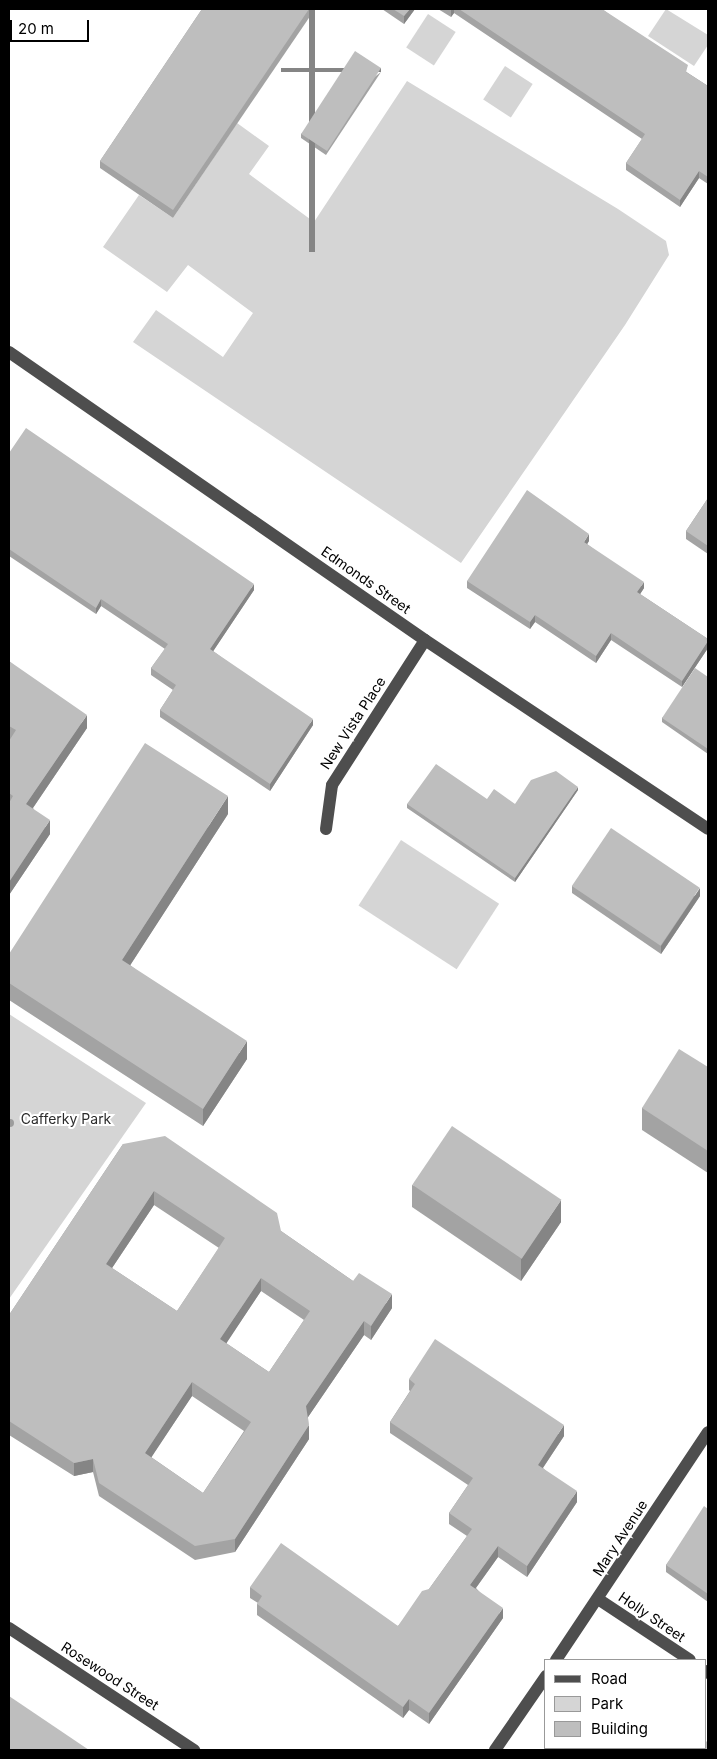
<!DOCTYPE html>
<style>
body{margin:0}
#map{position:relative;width:717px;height:1759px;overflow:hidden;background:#fff;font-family:Inter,sans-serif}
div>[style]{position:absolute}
.green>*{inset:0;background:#d5d5d5;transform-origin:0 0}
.stream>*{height:8px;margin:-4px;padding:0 4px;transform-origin:4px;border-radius:4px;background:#9c9c9c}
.minor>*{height:12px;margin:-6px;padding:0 6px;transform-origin:6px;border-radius:6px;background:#4e4e4e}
.wall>*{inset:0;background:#a3a3a3;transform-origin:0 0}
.shaded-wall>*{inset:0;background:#858585;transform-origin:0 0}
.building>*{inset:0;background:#bebebe;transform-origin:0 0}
span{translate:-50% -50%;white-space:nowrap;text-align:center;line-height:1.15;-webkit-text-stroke:4px #fff;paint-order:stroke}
.street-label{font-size:14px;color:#000}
.park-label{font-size:14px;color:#2c2c2c}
.frame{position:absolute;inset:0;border:10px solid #000;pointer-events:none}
.legend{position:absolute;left:544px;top:1659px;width:162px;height:90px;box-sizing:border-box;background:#fff;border:1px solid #999;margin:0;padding:6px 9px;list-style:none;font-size:15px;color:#000}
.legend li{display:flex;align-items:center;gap:10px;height:25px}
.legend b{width:25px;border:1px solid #999}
.scale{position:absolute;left:10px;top:20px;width:79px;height:22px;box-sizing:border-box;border:2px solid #000;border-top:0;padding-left:6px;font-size:15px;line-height:18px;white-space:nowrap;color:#000;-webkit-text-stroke:4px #fff;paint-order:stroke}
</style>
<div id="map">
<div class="green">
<div style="clip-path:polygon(666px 9px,708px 35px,708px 45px,694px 66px,648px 36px)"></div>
<div style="left:428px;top:14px;width:33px;height:40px;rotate:33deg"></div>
<div style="left:505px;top:66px;width:33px;height:40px;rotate:33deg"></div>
<div style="clip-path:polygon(407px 81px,618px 209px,666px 241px,669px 255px,625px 325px,461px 563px,133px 342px,156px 310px,223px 357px,253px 313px,188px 265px,167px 292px,103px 247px,139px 195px,173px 218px,237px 123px,269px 146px,249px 174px,314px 222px)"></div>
<div style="left:401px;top:840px;width:117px;height:78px;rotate:33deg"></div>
<div style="clip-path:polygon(9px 1014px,146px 1103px,9px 1299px)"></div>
</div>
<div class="stream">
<div style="left:9px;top:1123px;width:1px"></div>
</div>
<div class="minor">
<div style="left:9px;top:352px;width:506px;rotate:34.7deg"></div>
<div style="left:425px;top:640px;width:340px;rotate:33.7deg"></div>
<div style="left:326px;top:829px;width:44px;rotate:-82.2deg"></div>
<div style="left:332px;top:785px;width:172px;rotate:-57.3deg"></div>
<div style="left:598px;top:1599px;width:110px;rotate:33.5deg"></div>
<div style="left:9px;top:1628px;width:222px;rotate:33.4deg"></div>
<div style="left:556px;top:1660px;width:274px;rotate:-56.3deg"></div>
<div style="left:706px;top:1671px;width:3px;rotate:45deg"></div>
<div style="left:495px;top:1750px;width:90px;rotate:-55.4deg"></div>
</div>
<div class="wall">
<div style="clip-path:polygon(202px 9px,315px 9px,173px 218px,100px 168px,100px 161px)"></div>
<div style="clip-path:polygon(382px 9px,415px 9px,404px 24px)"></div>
<div style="clip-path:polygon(438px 9px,602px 9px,688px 73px,708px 86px,708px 184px,699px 178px,680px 207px,626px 170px,626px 163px,642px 139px,454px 13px,451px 17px)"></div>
<div style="clip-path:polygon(381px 72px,326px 155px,301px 138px,301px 134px)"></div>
<div style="clip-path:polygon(9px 452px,254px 590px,213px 651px,313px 725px,270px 791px,160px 717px,160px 710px,173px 690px,151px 675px,151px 668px,165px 649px,101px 606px,96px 614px,9px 556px)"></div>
<div style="clip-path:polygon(708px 498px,708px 554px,686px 539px,686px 531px)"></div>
<div style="clip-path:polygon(589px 541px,587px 544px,644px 588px,640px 594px,708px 639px,708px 648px,682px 687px,611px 640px,596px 663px,535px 622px,530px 629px,467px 588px,467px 581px)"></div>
<div style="clip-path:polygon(9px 661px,87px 728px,33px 808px,50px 834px,9px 895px,9px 741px,10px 740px,9px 739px)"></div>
<div style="clip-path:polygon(708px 677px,708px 754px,662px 722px,662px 718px)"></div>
<div style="clip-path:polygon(578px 790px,515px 882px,407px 808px,407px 804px,487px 799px,515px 804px)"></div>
<div style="clip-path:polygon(228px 814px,130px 965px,247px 1059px,203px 1126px,9px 1000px,9px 954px)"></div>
<div style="clip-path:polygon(572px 886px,700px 896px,661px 954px,572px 893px)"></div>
<div style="clip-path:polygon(708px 1067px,708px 1173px,642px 1130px,642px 1108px)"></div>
<div style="clip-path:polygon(evenodd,123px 1144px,281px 1231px,392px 1308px,371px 1340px,364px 1335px,308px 1417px,309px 1439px,235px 1552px,195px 1560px,99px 1496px,93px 1472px,74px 1476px,9px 1435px,9px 1315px,123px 1144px,154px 1205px,219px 1248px,177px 1311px,112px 1268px,154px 1205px,123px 1144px,261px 1291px,304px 1320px,269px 1372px,226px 1343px,261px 1291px,123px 1144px,192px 1396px,244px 1431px,203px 1493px,151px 1457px,192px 1396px)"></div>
<div style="clip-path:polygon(412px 1185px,561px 1222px,521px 1281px,412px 1207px)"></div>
<div style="clip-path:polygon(409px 1379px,564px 1436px,543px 1468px,577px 1502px,527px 1577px,498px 1557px,476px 1588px,503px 1618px,429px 1724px,409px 1710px,403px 1718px,257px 1615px,257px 1604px,258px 1603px,250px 1598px,250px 1587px,398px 1626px,429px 1589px,467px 1536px,449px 1524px,449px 1513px,468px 1485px,390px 1433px,390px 1422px,410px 1391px,409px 1390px)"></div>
<div style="clip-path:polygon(708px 1509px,708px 1602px,666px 1572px,666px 1565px)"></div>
<div style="left:575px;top:1748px;width:131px;height:4px"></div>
</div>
<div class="shaded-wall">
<div style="left:309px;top:9px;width:6px;height:243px"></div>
<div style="clip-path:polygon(410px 9px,415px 9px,404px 24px,404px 16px)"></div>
<div style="clip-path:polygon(451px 9px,454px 9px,454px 13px,451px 17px)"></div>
<div style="left:381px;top:68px;width:4px;height:100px;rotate:90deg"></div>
<div style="clip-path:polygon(699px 171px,699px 178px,680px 207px,680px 200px)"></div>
<div style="clip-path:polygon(589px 534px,589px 541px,584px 549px,584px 542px)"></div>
<div style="clip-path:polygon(644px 582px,644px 588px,637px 599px,637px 592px)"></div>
<div style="clip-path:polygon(254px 584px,254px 590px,210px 656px,210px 649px)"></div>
<div style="clip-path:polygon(101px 599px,101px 606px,96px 614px,96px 608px)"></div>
<div style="clip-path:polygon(535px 615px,535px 622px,530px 629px,530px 622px)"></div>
<div style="clip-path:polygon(611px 633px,611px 640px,596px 663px,596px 656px)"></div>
<div style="clip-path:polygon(708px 641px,708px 648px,682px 687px,682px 681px)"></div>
<div style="clip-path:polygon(87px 715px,87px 728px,26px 818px,26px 804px)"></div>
<div style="clip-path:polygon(313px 719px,313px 725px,270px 791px,270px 784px)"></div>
<div style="clip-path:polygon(578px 787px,578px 790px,515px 882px,515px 878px)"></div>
<div style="clip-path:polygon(228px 796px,228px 814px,122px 978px,122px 960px)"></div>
<div style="clip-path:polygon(50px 820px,50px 834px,9px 895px,9px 882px)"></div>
<div style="clip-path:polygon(700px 888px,700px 896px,661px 954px,661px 946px)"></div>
<div style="clip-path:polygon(247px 1041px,247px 1059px,203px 1126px,203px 1109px)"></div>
<div style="clip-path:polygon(154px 1191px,154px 1205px,106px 1277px,106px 1264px)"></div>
<div style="clip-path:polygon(561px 1200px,561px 1222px,521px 1281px,521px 1259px)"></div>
<div style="clip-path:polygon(261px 1278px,261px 1291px,220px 1353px,220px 1339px)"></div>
<div style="clip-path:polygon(392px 1294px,392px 1308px,371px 1340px,371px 1326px)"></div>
<div style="clip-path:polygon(364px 1321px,364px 1335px,306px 1420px,306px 1406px)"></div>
<div style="clip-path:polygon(192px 1382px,192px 1396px,145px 1467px,145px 1453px)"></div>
<div style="clip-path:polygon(309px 1425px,309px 1439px,235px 1552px,235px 1539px)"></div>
<div style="clip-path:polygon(564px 1425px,564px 1436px,538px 1475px,538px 1465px)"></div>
<div style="clip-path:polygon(93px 1459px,93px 1472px,74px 1476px,74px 1463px)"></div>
<div style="clip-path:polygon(577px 1491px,577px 1502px,527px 1577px,527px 1566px)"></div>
<div style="clip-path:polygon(498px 1546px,498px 1557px,470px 1596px,470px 1585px)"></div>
<div style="clip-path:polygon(503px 1608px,503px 1618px,429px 1724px,429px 1713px)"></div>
<div style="clip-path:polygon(409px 1699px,409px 1710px,403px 1718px,403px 1707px)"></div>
</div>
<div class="building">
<div style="clip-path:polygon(202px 9px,309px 9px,173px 210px,100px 161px)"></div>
<div style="clip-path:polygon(393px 9px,410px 9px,404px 16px)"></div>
<div style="clip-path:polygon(459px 9px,602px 9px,688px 65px,686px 72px,708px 86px,708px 177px,699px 171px,680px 200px,626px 163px,645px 134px)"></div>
<div style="left:355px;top:51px;width:31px;height:99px;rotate:33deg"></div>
<div style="clip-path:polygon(26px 428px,254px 584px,210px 649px,313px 719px,270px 784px,160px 710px,176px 685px,151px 668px,168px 644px,101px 599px,96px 608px,9px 549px,9px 452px,9px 453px)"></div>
<div style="clip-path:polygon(527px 490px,589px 534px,584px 542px,644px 582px,637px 592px,708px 639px,708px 641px,682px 681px,611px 633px,596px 656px,535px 615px,530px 622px,467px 581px)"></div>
<div style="clip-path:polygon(708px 498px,708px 546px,686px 531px)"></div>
<div style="clip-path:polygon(9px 661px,87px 715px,26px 804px,50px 820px,9px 882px,9px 803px,13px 796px,9px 793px,9px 741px,16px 730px,9px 726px)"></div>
<div style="clip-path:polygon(695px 668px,708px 677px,708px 749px,662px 718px)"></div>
<div style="clip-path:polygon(145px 743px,228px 796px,122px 960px,247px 1041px,203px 1109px,9px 983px,9px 954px)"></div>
<div style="clip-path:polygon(436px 764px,487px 799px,494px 789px,515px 804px,531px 780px,556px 771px,578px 787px,515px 878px,407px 804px)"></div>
<div style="left:611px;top:828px;width:107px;height:70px;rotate:34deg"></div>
<div style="clip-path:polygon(679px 1049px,708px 1067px,708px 1151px,642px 1108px)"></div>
<div style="left:452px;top:1126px;width:132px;height:71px;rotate:34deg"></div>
<div style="clip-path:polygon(evenodd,165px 1136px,277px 1213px,281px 1231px,353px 1281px,359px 1273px,392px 1294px,371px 1326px,364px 1321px,306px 1406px,309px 1425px,235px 1539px,195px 1546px,99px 1483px,93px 1459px,74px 1463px,9px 1421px,9px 1315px,123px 1144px,165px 1136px,154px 1191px,225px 1238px,177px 1311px,106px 1264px,154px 1191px,165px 1136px,261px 1278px,310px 1311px,269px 1372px,220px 1339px,261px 1278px,165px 1136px,192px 1382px,251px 1422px,203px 1493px,145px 1453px,192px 1382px)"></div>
<div style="clip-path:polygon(435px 1339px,564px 1425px,538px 1465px,577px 1491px,527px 1566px,498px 1546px,470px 1585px,503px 1608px,429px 1713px,409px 1699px,403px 1707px,257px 1604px,262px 1596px,250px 1587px,281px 1543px,398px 1626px,422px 1591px,429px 1589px,472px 1529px,449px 1513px,473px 1478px,390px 1422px,415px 1384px,409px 1379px)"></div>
<div style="clip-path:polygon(704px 1506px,708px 1509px,708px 1594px,666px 1565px)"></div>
<div style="clip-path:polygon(9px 1696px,89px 1750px,9px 1750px)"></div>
<div style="clip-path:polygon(706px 1741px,708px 1743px,708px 1750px,590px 1750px,586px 1748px,706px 1748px)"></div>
</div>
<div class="street-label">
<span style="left:366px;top:580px;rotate:35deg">Edmonds Street</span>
<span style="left:353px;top:723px;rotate:-57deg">New Vista Place</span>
<span style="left:620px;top:1538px;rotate:-57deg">Mary Avenue</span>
<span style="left:652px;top:1617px;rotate:34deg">Holly Street</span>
<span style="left:110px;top:1676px;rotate:33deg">Rosewood Street</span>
</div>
<div class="park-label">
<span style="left:66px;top:1119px">Cafferky Park</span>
</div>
<div class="frame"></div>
<ul class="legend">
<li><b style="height:6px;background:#4e4e4e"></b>Road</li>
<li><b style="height:14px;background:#d5d5d5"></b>Park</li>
<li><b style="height:14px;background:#bebebe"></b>Building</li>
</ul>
<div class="scale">20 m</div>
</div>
